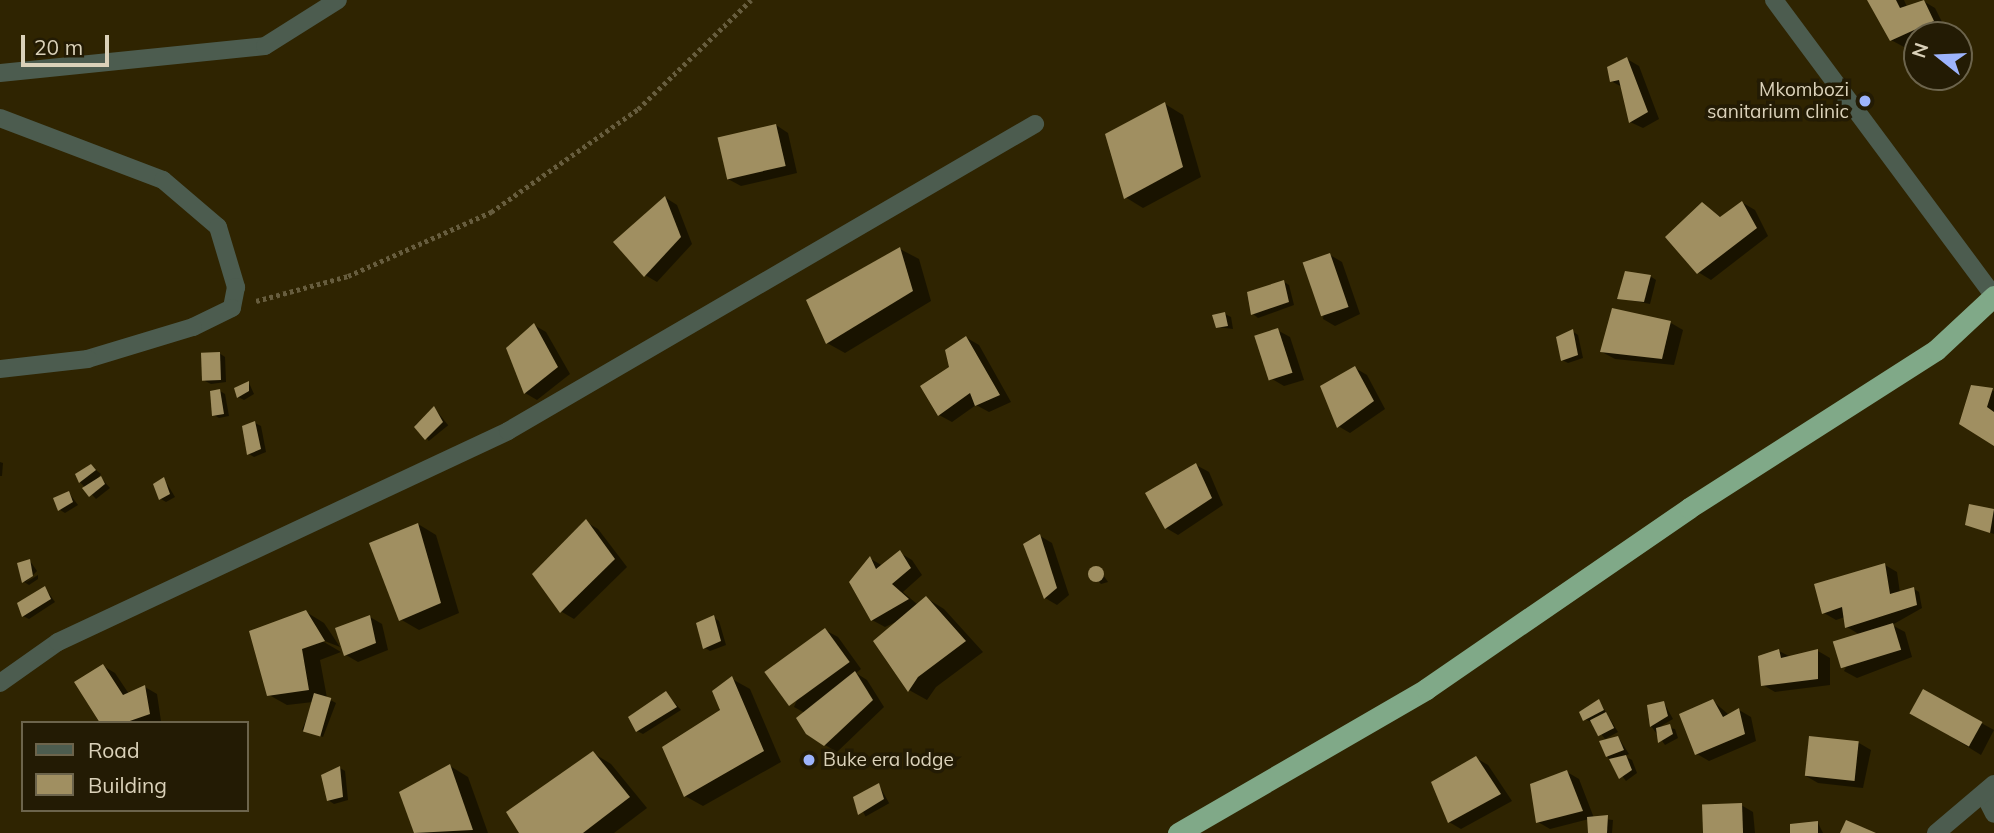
<!DOCTYPE html>
<style>
body{margin:0}
#map{position:relative;width:1994px;height:833px;overflow:hidden;background:#2f2401;font-family:Mulish,sans-serif}
div>[style]{position:absolute}
.shadow>*{inset:0;background:#0007;transform-origin:0 0}
.building>*{inset:0;background:#a08f61;transform-origin:0 0}
.round{border-radius:50%}
.path>*{height:4.5px;margin-top:-2.25px;transform-origin:0;background:repeating-linear-gradient(90deg,#675d3e 0 3.5px,transparent 0 7px)}
.street>*{height:18px;margin:-9px;padding:0 9px;transform-origin:9px;border-radius:9px;background:#4c5c4f}
.highway>*{height:21px;margin:-10.5px;padding:0 10.5px;transform-origin:10.5px;border-radius:10.5px;background:#80a988}
.dots>*{width:19px;height:19px;translate:-50% -50%;box-sizing:border-box;border:4px solid #231b04;border-radius:50%}
span{translate:-50% -50%;white-space:nowrap;text-align:center;line-height:1.15;-webkit-text-stroke:7px #231b04;paint-order:stroke}
.poi-label{font-size:19px;color:#dad1b9}
.right{translate:-100% -50%;text-align:right}
.left{translate:0 -50%;text-align:left}
.legend{position:absolute;left:21px;top:721px;width:228px;height:91px;box-sizing:border-box;background:#231b04;border:2px solid #6c644c;margin:0;padding:9px 12px;list-style:none;font-size:21px;color:#dad1b9}
.legend li{display:flex;align-items:center;gap:14px;height:35px}
.legend b{width:35px;border:2px solid #6c644c}
.north{position:absolute;left:1903px;top:21px;width:70px;height:70px;box-sizing:border-box;background:#231b04;border:2px solid #6c644c;border-radius:50%;rotate:288deg;font-size:19px;font-weight:700;line-height:28px;text-align:center;color:#dad1b9}
.north::after{content:'';display:block;margin:auto;width:24px;height:32px;background:#9db4fd;clip-path:polygon(50% 0,100% 100%,50% 72%,0 100%)}
.scale{position:absolute;left:21px;top:35px;width:88px;height:32px;box-sizing:border-box;border:4px solid #dad1b9;border-top:0;padding-left:9px;font-size:21px;line-height:24px;white-space:nowrap;color:#dad1b9;-webkit-text-stroke:5px #231b04;paint-order:stroke}
</style>
<div id="map">
<div class="shadow">
<div style="clip-path:polygon(1869px 0,1904px 0,1907px 7px,1923px 1px,1935px 8px,1945px 28px,1917px 35px,1917px 41px,1904px 47px,1891px 40px)"></div>
<div style="clip-path:polygon(1627px 59px,1639px 66px,1659px 119px,1643px 128px,1630px 122px,1622px 87px,1611px 81px)"></div>
<div style="clip-path:polygon(1165px 104px,1183px 115px,1201px 177px,1143px 208px,1125px 197px)"></div>
<div style="clip-path:polygon(776px 125px,788px 133px,797px 173px,741px 186px,728px 179px)"></div>
<div style="clip-path:polygon(666px 198px,677px 205px,692px 244px,657px 282px,645px 275px)"></div>
<div style="clip-path:polygon(1743px 203px,1755px 210px,1768px 236px,1711px 280px,1698px 272px,1702px 204px,1722px 218px)"></div>
<div style="clip-path:polygon(900px 249px,919px 259px,931px 301px,845px 353px,827px 343px)"></div>
<div style="clip-path:polygon(1330px 255px,1342px 262px,1360px 314px,1335px 326px,1323px 319px)"></div>
<div style="clip-path:polygon(1650px 276px,1656px 280px,1650px 304px,1619px 298px)"></div>
<div style="clip-path:polygon(1284px 282px,1289px 285px,1294px 305px,1258px 318px,1253px 314px)"></div>
<div style="clip-path:polygon(1225px 314px,1231px 317px,1233px 329px,1217px 327px)"></div>
<div style="clip-path:polygon(1671px 323px,1683px 330px,1674px 365px,1615px 359px,1602px 352px)"></div>
<div style="clip-path:polygon(534px 325px,546px 332px,570px 374px,537px 400px,525px 393px)"></div>
<div style="clip-path:polygon(1277px 330px,1290px 337px,1304px 380px,1284px 386px,1272px 379px)"></div>
<div style="clip-path:polygon(1572px 331px,1578px 335px,1583px 358px,1568px 363px,1562px 360px)"></div>
<div style="clip-path:polygon(967px 338px,979px 345px,1011px 402px,989px 412px,976px 405px,952px 422px,939px 415px,923px 387px,951px 368px)"></div>
<div style="clip-path:polygon(219px 353px,225px 357px,226px 382px,211px 384px,205px 381px)"></div>
<div style="clip-path:polygon(1355px 368px,1367px 375px,1385px 409px,1350px 433px,1338px 426px)"></div>
<div style="clip-path:polygon(249px 383px,254px 394px,244px 400px,238px 397px)"></div>
<div style="clip-path:polygon(1973px 387px,1994px 391px,1994px 444px)"></div>
<div style="clip-path:polygon(220px 391px,225px 394px,229px 416px,219px 418px,214px 415px)"></div>
<div style="left:435px;top:409px;width:21px;height:25px;rotate:51deg"></div>
<div style="clip-path:polygon(255px 423px,261px 426px,266px 452px,254px 457px,249px 454px)"></div>
<div style="clip-path:polygon(0 462px,3px 463px,2px 476px,0 476px)"></div>
<div style="clip-path:polygon(1196px 465px,1209px 472px,1223px 505px,1178px 535px,1166px 528px)"></div>
<div style="clip-path:polygon(91px 466px,101px 474px,94px 483px,101px 478px,110px 488px,96px 499px,80px 482px)"></div>
<div style="clip-path:polygon(164px 479px,175px 497px,166px 502px,161px 499px)"></div>
<div style="clip-path:polygon(69px 493px,78px 505px,65px 513px,60px 510px)"></div>
<div style="clip-path:polygon(1971px 506px,1994px 511px,1994px 534px,1973px 527px)"></div>
<div style="clip-path:polygon(586px 522px,598px 529px,627px 567px,574px 619px,562px 612px,534px 574px)"></div>
<div style="clip-path:polygon(418px 524px,436px 535px,459px 613px,419px 630px,400px 619px)"></div>
<div style="clip-path:polygon(1040px 536px,1052px 543px,1069px 595px,1057px 605px,1045px 598px)"></div>
<div style="clip-path:polygon(900px 553px,912px 560px,922px 575px,903px 592px,918px 605px,926px 598px,944px 609px,983px 652px,936px 687px,927px 700px,909px 690px,875px 642px,900px 620px,885px 627px,872px 620px,871px 559px,883px 566px)"></div>
<div style="clip-path:polygon(30px 561px,37px 571px,25px 583px,38px 575px,38px 579px,29px 585px,24px 582px)"></div>
<div style="clip-path:polygon(1885px 565px,1897px 572px,1900px 593px,1914px 589px,1919px 592px,1922px 608px,1892px 625px,1905px 632px,1912px 657px,1857px 678px,1844px 671px,1862px 636px,1847px 627px,1845px 617px,1836px 620px,1824px 613px)"></div>
<div style="clip-path:polygon(1099px 569px,1108px 582px,1101px 584px,1091px 573px)"></div>
<div style="clip-path:polygon(45px 588px,55px 602px,29px 619px,23px 616px)"></div>
<div style="clip-path:polygon(306px 612px,324px 623px,340px 647px,317px 638px,341px 652px,320px 660px,327px 698px,336px 703px,323px 737px,302px 730px,313px 702px,287px 705px,269px 695px)"></div>
<div style="clip-path:polygon(370px 617px,382px 624px,388px 650px,358px 662px,346px 655px)"></div>
<div style="clip-path:polygon(713px 617px,719px 621px,726px 645px,710px 651px,705px 648px)"></div>
<div style="clip-path:polygon(825px 630px,838px 637px,861px 669px,856px 673px,867px 680px,884px 707px,837px 752px,825px 745px,805px 713px,794px 707px)"></div>
<div style="clip-path:polygon(1779px 651px,1791px 657px,1818px 651px,1830px 658px,1830px 685px,1775px 692px,1763px 685px)"></div>
<div style="clip-path:polygon(103px 666px,115px 673px,129px 694px,145px 687px,157px 694px,161px 721px,102px 723px)"></div>
<div style="clip-path:polygon(732px 679px,750px 689px,781px 762px,703px 806px,685px 796px)"></div>
<div style="clip-path:polygon(1924px 692px,1994px 730px,1981px 755px,1913px 713px)"></div>
<div style="clip-path:polygon(666px 693px,681px 710px,643px 734px,637px 731px)"></div>
<div style="clip-path:polygon(1599px 701px,1618px 732px,1605px 739px,1592px 722px,1584px 719px)"></div>
<div style="clip-path:polygon(1713px 701px,1729px 715px,1739px 710px,1751px 717px,1756px 741px,1709px 761px,1697px 754px)"></div>
<div style="clip-path:polygon(1664px 703px,1673px 719px,1661px 726px,1675px 729px,1678px 738px,1665px 745px,1651px 726px)"></div>
<div style="clip-path:polygon(1618px 737px,1629px 754px,1624px 756px,1632px 760px,1637px 773px,1626px 781px,1607px 756px)"></div>
<div style="clip-path:polygon(1810px 738px,1859px 743px,1871px 750px,1863px 788px,1818px 783px,1806px 776px)"></div>
<div style="clip-path:polygon(593px 753px,611px 764px,647px 808px,614px 833px,521px 833px)"></div>
<div style="clip-path:polygon(1476px 758px,1488px 765px,1512px 801px,1461px 829px,1449px 822px)"></div>
<div style="clip-path:polygon(450px 766px,468px 777px,488px 833px,415px 833px,401px 793px)"></div>
<div style="clip-path:polygon(340px 768px,345px 771px,348px 800px,334px 804px,328px 800px)"></div>
<div style="clip-path:polygon(1567px 772px,1579px 779px,1594px 818px,1613px 820px,1612px 833px,1590px 833px,1589px 819px,1550px 829px,1538px 822px)"></div>
<div style="left:879px;top:785px;width:21px;height:27px;rotate:61deg"></div>
<div style="clip-path:polygon(1741px 805px,1753px 812px,1755px 833px,1704px 833px)"></div>
<div style="clip-path:polygon(1818px 823px,1823px 833px,1792px 833px)"></div>
</div>
<div class="building">
<div style="clip-path:polygon(1867px 0,1896px 0,1900px 8px,1924px 0,1934px 21px,1890px 41px)"></div>
<div style="clip-path:polygon(1627px 57px,1648px 112px,1629px 123px,1619px 80px,1610px 82px,1607px 67px)"></div>
<div style="clip-path:polygon(1165px 102px,1183px 167px,1124px 199px,1105px 134px)"></div>
<div style="left:776px;top:124px;width:43px;height:60px;rotate:77deg"></div>
<div style="clip-path:polygon(665px 196px,681px 237px,644px 277px,613px 242px)"></div>
<div style="clip-path:polygon(1742px 201px,1757px 228px,1697px 274px,1665px 237px,1702px 202px,1720px 217px)"></div>
<div style="clip-path:polygon(900px 247px,913px 291px,826px 344px,806px 300px)"></div>
<div style="left:1330px;top:253px;width:57px;height:29px;rotate:71deg"></div>
<div style="clip-path:polygon(1625px 271px,1651px 275px,1644px 302px,1617px 299px)"></div>
<div style="clip-path:polygon(1284px 280px,1289px 302px,1251px 315px,1247px 292px)"></div>
<div style="clip-path:polygon(1612px 308px,1671px 321px,1662px 359px,1600px 352px)"></div>
<div style="clip-path:polygon(1225px 312px,1228px 326px,1216px 328px,1212px 315px)"></div>
<div style="clip-path:polygon(534px 323px,558px 367px,524px 394px,506px 348px)"></div>
<div style="left:1278px;top:328px;width:47px;height:25px;rotate:72deg"></div>
<div style="clip-path:polygon(1573px 329px,1578px 355px,1561px 361px,1556px 337px)"></div>
<div style="clip-path:polygon(966px 336px,1000px 395px,975px 406px,970px 393px,938px 416px,920px 386px,949px 367px,945px 350px)"></div>
<div style="left:220px;top:352px;width:28px;height:19px;rotate:88deg"></div>
<div style="clip-path:polygon(1355px 366px,1374px 401px,1337px 428px,1320px 386px)"></div>
<div style="clip-path:polygon(249px 381px,249px 391px,237px 398px,234px 388px)"></div>
<div style="clip-path:polygon(1971px 385px,1993px 388px,1987px 407px,1994px 412px,1994px 446px,1959px 424px)"></div>
<div style="clip-path:polygon(220px 389px,224px 414px,212px 416px,210px 391px)"></div>
<div style="clip-path:polygon(434px 406px,443px 422px,425px 440px,414px 427px)"></div>
<div style="clip-path:polygon(255px 421px,261px 449px,247px 455px,242px 426px)"></div>
<div style="clip-path:polygon(1196px 463px,1212px 498px,1165px 529px,1145px 493px)"></div>
<div style="clip-path:polygon(91px 464px,96px 470px,79px 483px,75px 474px)"></div>
<div style="clip-path:polygon(101px 476px,105px 484px,89px 497px,82px 488px)"></div>
<div style="clip-path:polygon(164px 477px,170px 494px,159px 500px,153px 484px)"></div>
<div style="clip-path:polygon(69px 491px,73px 502px,58px 511px,53px 498px)"></div>
<div style="clip-path:polygon(1969px 504px,1994px 509px,1990px 533px,1965px 525px)"></div>
<div style="clip-path:polygon(586px 519px,615px 559px,560px 613px,532px 574px)"></div>
<div style="clip-path:polygon(418px 523px,441px 603px,399px 621px,369px 543px)"></div>
<div style="clip-path:polygon(1040px 534px,1057px 588px,1044px 599px,1023px 544px)"></div>
<div style="clip-path:polygon(900px 550px,911px 568px,892px 584px,909px 599px,871px 621px,849px 582px,870px 556px,876px 569px)"></div>
<div style="clip-path:polygon(30px 559px,33px 576px,22px 583px,17px 563px)"></div>
<div style="clip-path:polygon(1885px 563px,1890px 594px,1914px 587px,1917px 605px,1845px 628px,1842px 607px,1822px 614px,1814px 584px)"></div>
<div class="round" style="left:1088px;top:566px;width:16px;height:16px"></div>
<div style="clip-path:polygon(45px 586px,51px 599px,22px 617px,17px 603px)"></div>
<div style="clip-path:polygon(926px 596px,966px 641px,918px 677px,908px 692px,873px 641px)"></div>
<div style="clip-path:polygon(306px 610px,325px 641px,302px 649px,309px 690px,267px 696px,249px 631px)"></div>
<div style="clip-path:polygon(370px 615px,376px 643px,344px 656px,335px 628px)"></div>
<div style="clip-path:polygon(714px 615px,721px 641px,703px 649px,696px 623px)"></div>
<div style="left:1893px;top:623px;width:28px;height:63px;rotate:73deg"></div>
<div style="left:825px;top:628px;width:42px;height:75px;rotate:54deg"></div>
<div style="clip-path:polygon(1779px 649px,1781px 658px,1818px 649px,1818px 679px,1761px 686px,1758px 656px)"></div>
<div style="clip-path:polygon(103px 664px,123px 695px,145px 685px,150px 714px,124px 723px,100px 723px,74px 682px)"></div>
<div style="clip-path:polygon(855px 671px,873px 700px,824px 746px,806px 734px,796px 718px)"></div>
<div style="clip-path:polygon(732px 676px,764px 751px,684px 797px,662px 747px,720px 710px,712px 691px)"></div>
<div style="left:1923px;top:689px;width:68px;height:28px;rotate:29deg"></div>
<div style="clip-path:polygon(666px 691px,677px 707px,636px 732px,628px 717px)"></div>
<div style="left:314px;top:693px;width:18px;height:40px;rotate:16deg"></div>
<div style="clip-path:polygon(1599px 699px,1604px 710px,1583px 721px,1579px 712px)"></div>
<div style="clip-path:polygon(1713px 699px,1723px 717px,1739px 708px,1745px 734px,1695px 755px,1679px 714px)"></div>
<div style="clip-path:polygon(1664px 701px,1668px 716px,1650px 727px,1647px 705px)"></div>
<div style="left:1606px;top:712px;width:18px;height:18px;rotate:63deg"></div>
<div style="clip-path:polygon(1670px 724px,1673px 734px,1658px 743px,1656px 728px)"></div>
<div style="clip-path:polygon(1618px 736px,1624px 750px,1606px 757px,1599px 741px)"></div>
<div style="left:1809px;top:736px;width:50px;height:40px;rotate:6deg"></div>
<div style="clip-path:polygon(593px 751px,630px 797px,583px 833px,519px 833px,506px 812px)"></div>
<div style="clip-path:polygon(1626px 755px,1632px 770px,1619px 779px,1609px 759px)"></div>
<div style="clip-path:polygon(1476px 756px,1501px 794px,1448px 823px,1431px 782px)"></div>
<div style="clip-path:polygon(450px 764px,473px 830px,414px 833px,399px 792px)"></div>
<div style="clip-path:polygon(340px 766px,343px 797px,327px 801px,321px 775px)"></div>
<div style="clip-path:polygon(1567px 770px,1583px 811px,1536px 823px,1530px 784px)"></div>
<div style="clip-path:polygon(879px 783px,884px 799px,858px 815px,853px 797px)"></div>
<div style="left:1742px;top:803px;width:30px;height:40px;rotate:88deg"></div>
<div style="clip-path:polygon(1608px 815px,1607px 833px,1588px 833px,1587px 817px)"></div>
<div style="clip-path:polygon(1846px 820px,1876px 833px,1840px 833px)"></div>
<div style="clip-path:polygon(1818px 821px,1818px 833px,1790px 833px,1790px 824px)"></div>
</div>
<div class="path">
<div style="left:256px;top:301px;width:95px;rotate:-15.2deg"></div>
<div style="left:348px;top:276px;width:157px;rotate:-24.1deg"></div>
<div style="left:491px;top:212px;width:179px;rotate:-35deg"></div>
<div style="left:638px;top:109px;width:157px;rotate:-44deg"></div>
</div>
<div class="street">
<div style="left:1774px;top:0;width:369px;rotate:53.4deg"></div>
<div style="left:0;top:73px;width:266px;rotate:-5.8deg"></div>
<div style="left:265px;top:46px;width:86px;rotate:-32.2deg"></div>
<div style="left:0;top:118px;width:174px;rotate:20.8deg"></div>
<div style="left:163px;top:180px;width:72px;rotate:40.5deg"></div>
<div style="left:218px;top:227px;width:63px;rotate:73.3deg"></div>
<div style="left:236px;top:287px;width:21px;rotate:101deg"></div>
<div style="left:232px;top:308px;width:43px;rotate:154deg"></div>
<div style="left:193px;top:327px;width:110px;rotate:163.1deg"></div>
<div style="left:88px;top:359px;width:89px;rotate:173.5deg"></div>
<div style="left:0;top:683px;width:71px;rotate:-35.3deg"></div>
<div style="left:58px;top:642px;width:497px;rotate:-25.1deg"></div>
<div style="left:508px;top:431px;width:610px;rotate:-30.22deg"></div>
<div style="left:1984px;top:794px;width:22px;rotate:63deg"></div>
<div style="left:1936px;top:833px;width:76px;rotate:-40.2deg"></div>
</div>
<div class="highway">
<div style="left:1178px;top:833px;width:287px;rotate:-30.1deg"></div>
<div style="left:1426px;top:689px;width:319px;rotate:-34.5deg"></div>
<div style="left:1689px;top:508px;width:293px;rotate:-32.6deg"></div>
<div style="left:1936px;top:350px;width:79px;rotate:-43deg"></div>
</div>
<div class="dots">
<div style="left:1865px;top:101px;background:#9db4fd"></div>
<div style="left:809px;top:760px;background:#9db4fd"></div>
</div>
<div class="poi-label">
<span class="right" style="left:1849px;top:101px">Mkombozi<br>sanitarium clinic</span>
<span class="left" style="left:823px;top:760px">Buke era lodge</span>
</div>
<ul class="legend">
<li><b style="height:9px;background:#4c5c4f"></b>Road</li>
<li><b style="height:19px;background:#a08f61"></b>Building</li>
</ul>
<div class="north">N</div>
<div class="scale">20 m</div>
</div>
